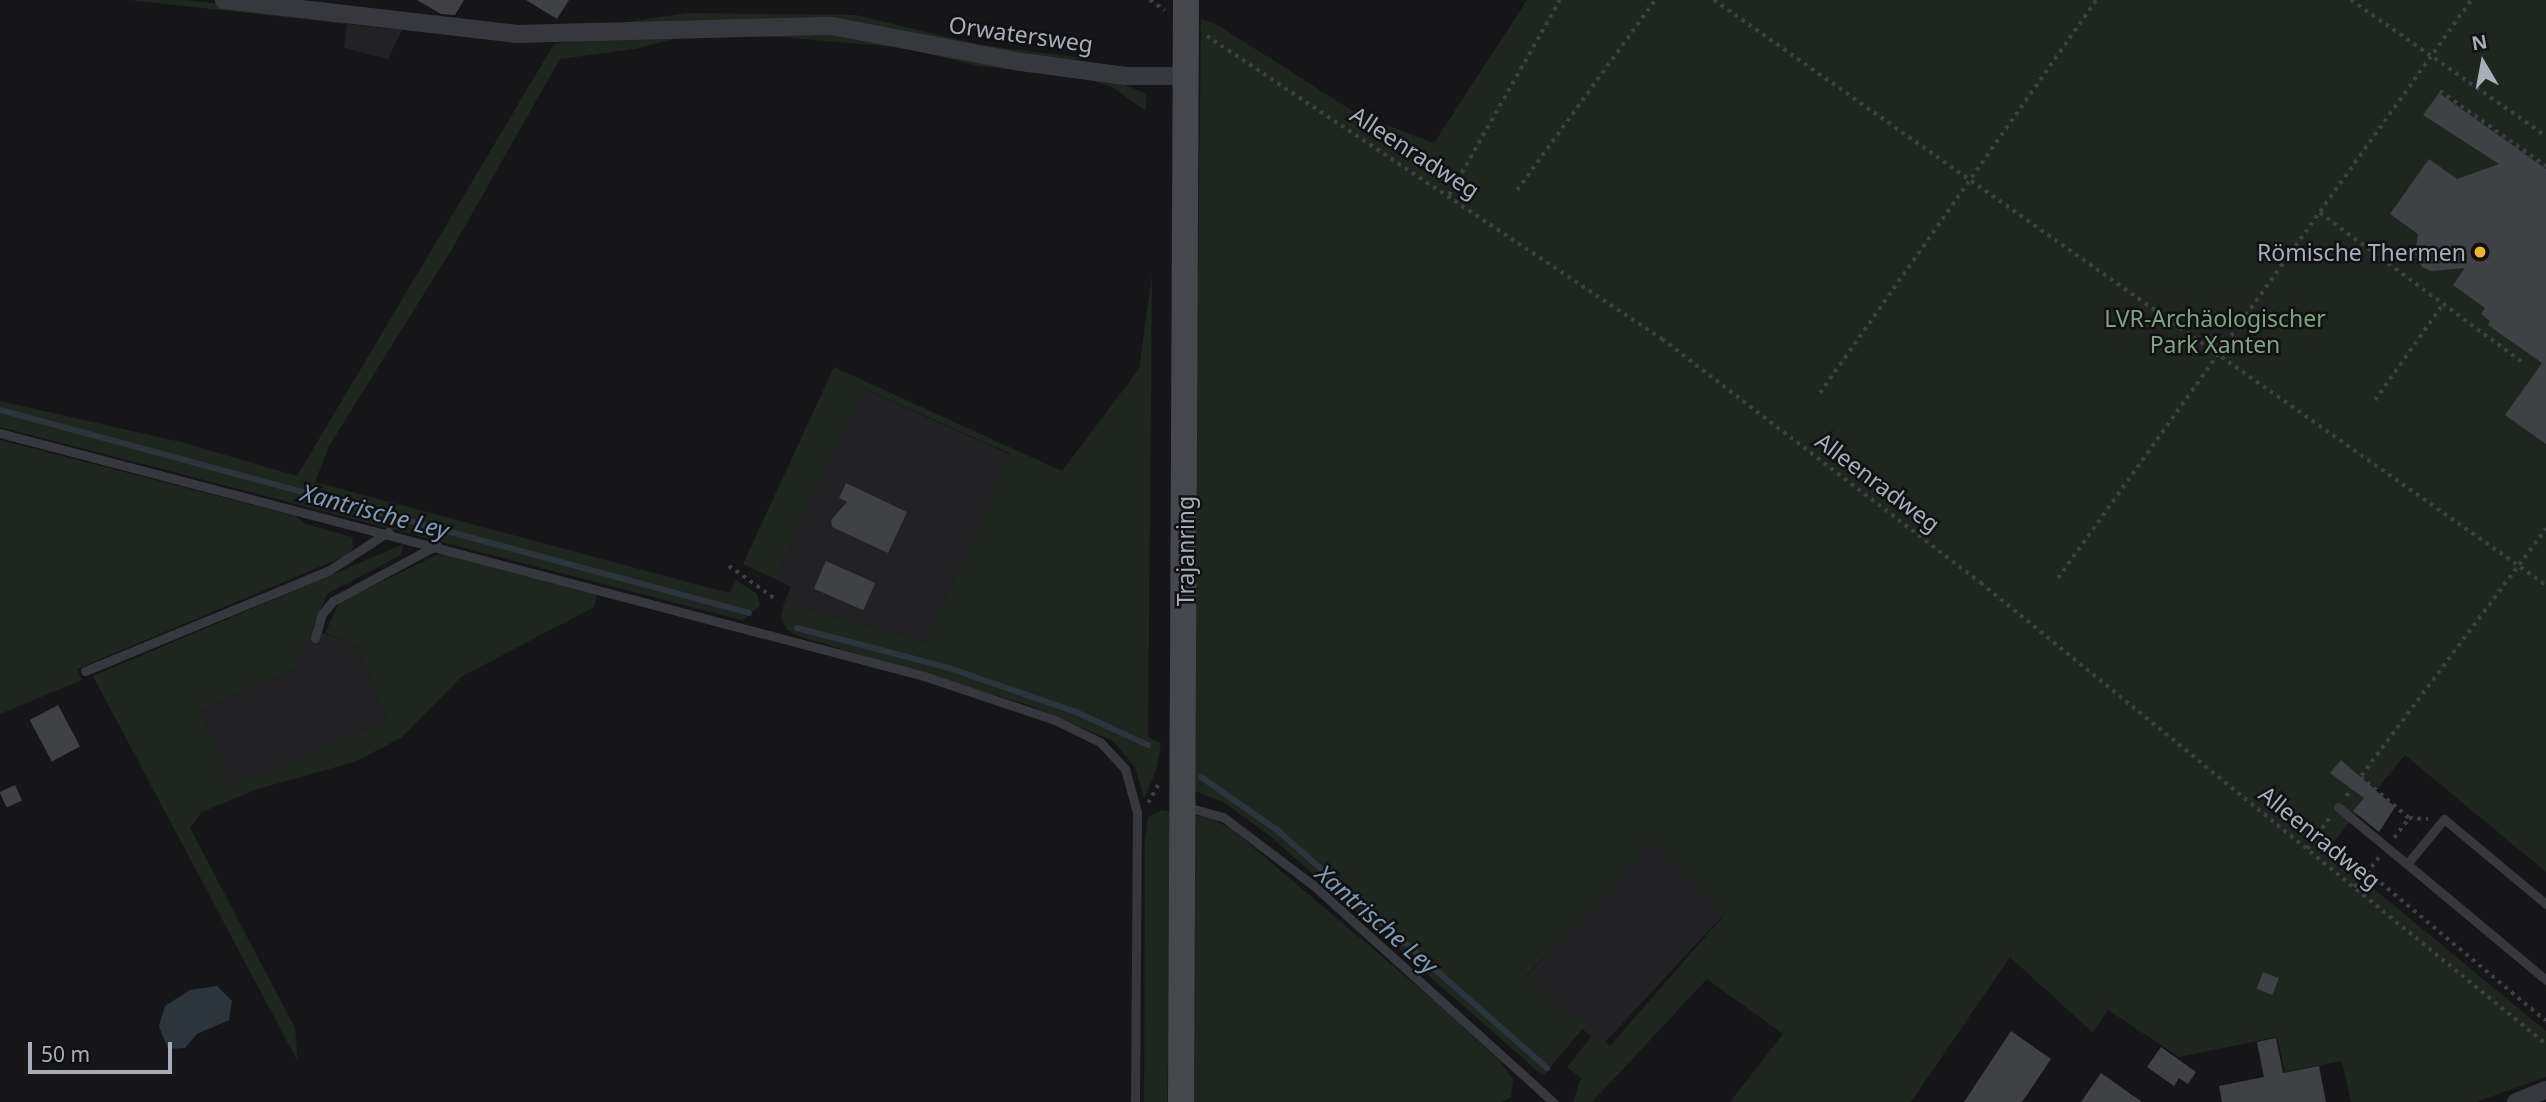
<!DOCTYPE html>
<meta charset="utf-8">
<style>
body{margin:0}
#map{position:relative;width:2546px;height:1102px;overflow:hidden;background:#161618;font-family:"Noto Sans",sans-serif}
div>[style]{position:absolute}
.built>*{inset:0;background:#222225;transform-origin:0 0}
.green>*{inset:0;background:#1e261f}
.water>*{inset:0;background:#2c353c}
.stream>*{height:6px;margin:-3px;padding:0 3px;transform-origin:3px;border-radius:3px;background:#2c353c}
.building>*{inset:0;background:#404145;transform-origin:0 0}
.path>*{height:3.5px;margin-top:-1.75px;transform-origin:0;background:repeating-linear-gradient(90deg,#3d3f44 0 3.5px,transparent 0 8.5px)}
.service>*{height:9px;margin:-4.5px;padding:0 4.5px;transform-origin:4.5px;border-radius:4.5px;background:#37383d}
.minor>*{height:18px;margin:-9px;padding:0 9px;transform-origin:9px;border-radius:9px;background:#37383d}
.secondary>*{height:26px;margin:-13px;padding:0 13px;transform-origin:13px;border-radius:13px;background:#45474d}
.dots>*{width:19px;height:19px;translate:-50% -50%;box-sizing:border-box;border:4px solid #111113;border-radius:50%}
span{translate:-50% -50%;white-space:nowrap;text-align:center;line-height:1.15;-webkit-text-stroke:5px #111113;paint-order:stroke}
.street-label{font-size:23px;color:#a8adb8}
.poi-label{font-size:23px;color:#a8adb8}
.right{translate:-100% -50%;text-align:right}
.park-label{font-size:23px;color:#7fa381}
.water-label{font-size:24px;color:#7f9bb3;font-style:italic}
.north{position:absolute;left:2448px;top:28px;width:70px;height:70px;-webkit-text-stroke:5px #111113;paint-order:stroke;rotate:350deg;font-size:19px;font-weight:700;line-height:28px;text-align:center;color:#a8adb8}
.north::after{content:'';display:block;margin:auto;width:24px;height:32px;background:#a8adb8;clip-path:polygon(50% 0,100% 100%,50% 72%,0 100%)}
.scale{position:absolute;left:28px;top:1042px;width:144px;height:32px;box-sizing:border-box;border:4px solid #a8adb8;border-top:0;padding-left:9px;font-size:21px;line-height:24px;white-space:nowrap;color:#a8adb8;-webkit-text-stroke:5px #111113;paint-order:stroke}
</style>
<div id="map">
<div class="built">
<div style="clip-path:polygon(347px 24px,402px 30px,388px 59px,344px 48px)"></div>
<div style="clip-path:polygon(862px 388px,1011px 455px,926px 642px,784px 603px,791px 587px,775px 579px)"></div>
<div style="clip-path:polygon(310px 628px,357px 646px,388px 721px,232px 787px,199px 711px,296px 669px)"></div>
<div style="left:1652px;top:842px;width:102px;height:184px;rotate:43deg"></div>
</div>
<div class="green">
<div style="clip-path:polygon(129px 0,185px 0,328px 16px,347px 24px)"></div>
<div style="clip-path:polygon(1527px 0,2546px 0,2546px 872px,2405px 755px,2327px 850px,2546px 1031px,2546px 1077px,2476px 1102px,2351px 1102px,2342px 1061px,2285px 1072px,2277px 1037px,2179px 1057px,2108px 1010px,2093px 1033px,2010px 957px,1911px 1102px,1730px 1102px,1783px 1034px,1707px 979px,1592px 1102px,1573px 1102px,1581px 1078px,1567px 1067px,1594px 1033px,1610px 1046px,1726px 913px,1653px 843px,1526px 976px,1585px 1026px,1543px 1076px,1270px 836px,1223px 802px,1192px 790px,1201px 19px,1216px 24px,1356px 113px,1434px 143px)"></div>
<div style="clip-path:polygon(687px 13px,856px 15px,981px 45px,1084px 58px,1058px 61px,850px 23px,572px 30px)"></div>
<div style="clip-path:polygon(828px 30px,1109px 78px,1146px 94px,1146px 111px,1112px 87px,1085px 78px,977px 66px,906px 48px,781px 37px,686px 36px,635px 49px,560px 59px,452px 249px,329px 446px,315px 482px,729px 593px,736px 580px,757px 594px,760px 606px,742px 620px,0 427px,0 401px,181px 442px,297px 476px,554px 44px,608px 36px)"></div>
<div style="clip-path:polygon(1152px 274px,1148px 737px,1161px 743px,1157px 768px,1144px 799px,1135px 767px,1113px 741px,1031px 706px,801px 637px,787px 630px,781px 618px,784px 603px,926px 642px,1011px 454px,863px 388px,775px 579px,743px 564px,834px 367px,1062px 471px,1139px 369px)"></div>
<div style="clip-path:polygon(0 440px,296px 516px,306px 524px,352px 537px,353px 547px,348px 555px,77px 669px,82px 680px,0 714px)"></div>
<div style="clip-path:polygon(404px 544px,401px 555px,327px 594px,296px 669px,199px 711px,232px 786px,388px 721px,357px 646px,325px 633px,339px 603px,352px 596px,441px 553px,597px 595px,594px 607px,461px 677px,401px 738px,354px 762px,258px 789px,202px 812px,190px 828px,295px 1028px,298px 1062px,93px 676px)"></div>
<div style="clip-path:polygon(1161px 810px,1173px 812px,1167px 1102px,1144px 1102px,1145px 839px,1148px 817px)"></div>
<div style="clip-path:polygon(1191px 815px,1213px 819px,1234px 831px,1439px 1005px,1500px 1061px,1513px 1080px,1511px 1097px,1502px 1102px,1192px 1102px)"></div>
</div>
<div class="water">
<div style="clip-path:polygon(217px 986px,232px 1001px,229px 1020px,197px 1034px,185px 1048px,168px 1049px,159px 1026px,165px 1006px,190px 990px)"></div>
</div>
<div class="stream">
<div style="left:0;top:410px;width:776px;rotate:15.16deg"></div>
<div style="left:797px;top:628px;width:154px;rotate:14.7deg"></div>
<div style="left:946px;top:667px;width:138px;rotate:19.1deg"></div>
<div style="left:1076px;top:712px;width:79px;rotate:24.6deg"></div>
<div style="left:1201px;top:777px;width:93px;rotate:34.9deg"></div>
<div style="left:1277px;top:830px;width:360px;rotate:41.4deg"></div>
</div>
<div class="building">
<div style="clip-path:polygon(417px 0,464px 0,455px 15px,441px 14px)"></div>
<div style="clip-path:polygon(526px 0,569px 0,557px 19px)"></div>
<div style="clip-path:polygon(2439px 93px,2546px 169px,2546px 444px,2505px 415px,2542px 363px,2488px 325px,2490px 321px,2481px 314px,2485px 308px,2453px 285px,2465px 268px,2431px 271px,2422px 267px,2415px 254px,2418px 234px,2390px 214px,2429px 159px,2457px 179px,2499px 164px,2423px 115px)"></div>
<div style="clip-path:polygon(846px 483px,907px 512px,888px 553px,832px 527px,831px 520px,847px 502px,839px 498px)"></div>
<div style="left:826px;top:561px;width:54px;height:30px;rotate:24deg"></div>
<div style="left:58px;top:705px;width:47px;height:32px;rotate:62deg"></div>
<div style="clip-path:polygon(2341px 760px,2395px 807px,2379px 832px,2353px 811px,2364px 798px,2330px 773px)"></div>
<div style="left:15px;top:785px;width:17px;height:17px;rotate:65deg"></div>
<div style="left:2263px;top:972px;width:17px;height:18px;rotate:21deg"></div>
<div style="clip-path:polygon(2011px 1031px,2051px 1059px,2022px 1102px,1964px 1102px)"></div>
<div style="clip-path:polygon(2276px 1038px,2283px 1073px,2319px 1066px,2326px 1102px,2222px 1102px,2219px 1086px,2264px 1077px,2257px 1042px)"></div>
<div style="clip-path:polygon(2161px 1047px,2196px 1072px,2188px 1084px,2179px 1078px,2174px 1086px,2147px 1067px)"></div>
<div style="clip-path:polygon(2101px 1073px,2142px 1102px,2081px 1102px)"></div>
</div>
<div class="path">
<div style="left:1150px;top:0;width:18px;rotate:34deg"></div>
<div style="left:1714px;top:0;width:1017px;rotate:35.11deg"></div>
<div style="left:2351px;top:0;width:238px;rotate:34.9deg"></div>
<div style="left:1207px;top:36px;width:547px;rotate:33.66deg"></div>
<div style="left:1662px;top:339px;width:402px;rotate:37.4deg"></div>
<div style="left:1981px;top:583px;width:729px;rotate:39.21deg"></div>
<div style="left:2440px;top:91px;width:130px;rotate:35.3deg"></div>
<div style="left:1517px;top:190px;width:235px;rotate:-54deg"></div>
<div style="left:1449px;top:195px;width:224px;rotate:-60.4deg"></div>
<div style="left:2320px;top:213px;width:250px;rotate:36.4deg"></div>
<div style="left:1820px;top:393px;width:480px;rotate:-54.9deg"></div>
<div style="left:2375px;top:400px;width:118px;rotate:-54.7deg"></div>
<div style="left:729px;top:566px;width:59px;rotate:35.3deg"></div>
<div style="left:2058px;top:578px;width:710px;rotate:-54.45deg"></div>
<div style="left:2361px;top:777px;width:63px;rotate:40.5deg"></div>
<div style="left:2409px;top:818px;width:19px;rotate:3deg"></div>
<div style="left:2346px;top:796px;width:334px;rotate:-53.2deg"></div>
<div style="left:1148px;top:803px;width:21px;rotate:-61deg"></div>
<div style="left:2394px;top:838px;width:25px;rotate:-53deg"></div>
<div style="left:2307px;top:849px;width:41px;rotate:-54deg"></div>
<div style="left:2379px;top:858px;width:18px;rotate:128deg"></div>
<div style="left:2368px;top:872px;width:232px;rotate:39.9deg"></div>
<div style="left:2354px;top:887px;width:21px;rotate:-47deg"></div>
</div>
<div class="service">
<div style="left:0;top:433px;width:955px;rotate:14.73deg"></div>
<div style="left:924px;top:676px;width:138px;rotate:18.6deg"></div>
<div style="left:1055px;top:720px;width:50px;rotate:26.1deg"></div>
<div style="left:1100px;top:742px;width:37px;rotate:47deg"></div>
<div style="left:1125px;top:769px;width:45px;rotate:74.4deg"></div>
<div style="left:1137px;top:812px;width:290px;rotate:90.4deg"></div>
<div style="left:315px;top:638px;width:25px;rotate:-74deg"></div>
<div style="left:322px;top:614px;width:17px;rotate:-50deg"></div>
<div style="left:333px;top:601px;width:118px;rotate:-28.3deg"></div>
<div style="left:85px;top:671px;width:263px;rotate:-22.4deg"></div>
<div style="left:328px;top:571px;width:72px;rotate:-33deg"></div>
<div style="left:1187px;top:807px;width:37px;rotate:16deg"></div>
<div style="left:1223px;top:817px;width:113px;rotate:37.1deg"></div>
<div style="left:1313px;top:885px;width:324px;rotate:42.1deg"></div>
<div style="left:2338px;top:807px;width:89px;rotate:39.6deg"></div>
<div style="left:2546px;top:904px;width:133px;rotate:-140.2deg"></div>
<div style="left:2444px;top:819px;width:58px;rotate:129.4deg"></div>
<div style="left:2407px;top:864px;width:181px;rotate:39.8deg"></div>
</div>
<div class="minor">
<div style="left:224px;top:0;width:294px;rotate:6.6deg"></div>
<div style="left:516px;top:34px;width:316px;rotate:-1.5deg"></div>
<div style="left:832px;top:26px;width:192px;rotate:10.8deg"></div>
<div style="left:1021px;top:62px;width:106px;rotate:7.6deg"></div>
<div style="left:1126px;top:76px;width:59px"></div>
<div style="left:2516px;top:1102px;width:32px;rotate:-22deg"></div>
</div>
<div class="secondary">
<div style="left:1181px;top:1102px;width:1102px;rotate:-89.74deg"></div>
</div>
<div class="dots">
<div style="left:2480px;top:252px;background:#f2b134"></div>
</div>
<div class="street-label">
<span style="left:1021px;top:34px;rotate:8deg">Orwatersweg</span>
<span style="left:1415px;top:152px;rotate:33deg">Alleenradweg</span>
<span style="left:1878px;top:482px;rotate:37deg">Alleenradweg</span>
<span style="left:1185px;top:551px;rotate:-90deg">Trajanring</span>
<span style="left:2320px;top:837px;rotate:39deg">Alleenradweg</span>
</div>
<div class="poi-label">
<span class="right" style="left:2466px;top:252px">Römische Thermen</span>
</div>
<div class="park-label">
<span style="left:2215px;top:331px">LVR-Archäologischer<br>Park Xanten</span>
</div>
<div class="water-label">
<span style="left:375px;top:511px;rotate:15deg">Xantrische Ley</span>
<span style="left:1377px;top:919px;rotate:41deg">Xantrische Ley</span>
</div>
<div class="north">N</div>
<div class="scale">50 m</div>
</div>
